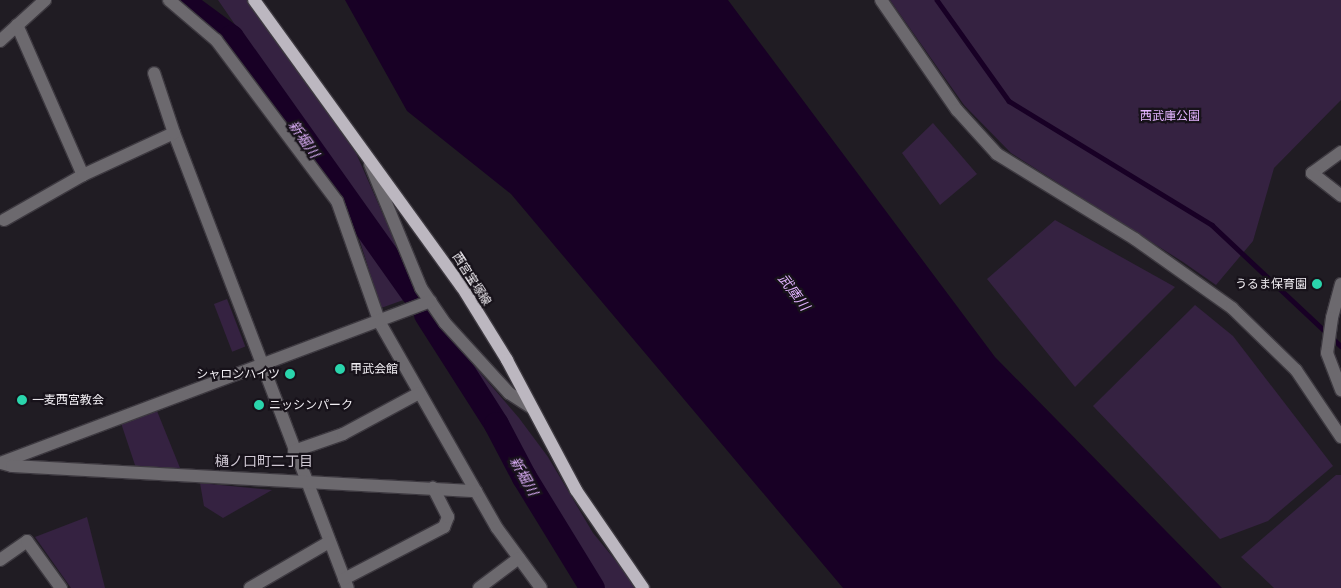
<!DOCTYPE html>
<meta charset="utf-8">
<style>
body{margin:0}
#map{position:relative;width:1341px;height:588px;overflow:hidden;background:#201c23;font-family:Manrope,"Noto Sans JP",sans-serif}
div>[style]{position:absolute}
.green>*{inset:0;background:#352241;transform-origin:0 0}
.water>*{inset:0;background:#180025}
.stream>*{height:4.5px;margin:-2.25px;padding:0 2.25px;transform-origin:2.25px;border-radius:2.25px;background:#180025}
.river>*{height:25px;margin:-12.5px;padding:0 12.5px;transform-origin:12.5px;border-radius:12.5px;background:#180025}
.roads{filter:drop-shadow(1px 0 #3d3940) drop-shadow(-1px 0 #3d3940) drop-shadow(0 1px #3d3940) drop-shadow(0 -1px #3d3940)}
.minor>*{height:12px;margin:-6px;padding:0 6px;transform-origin:6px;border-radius:6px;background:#6c696e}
.major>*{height:12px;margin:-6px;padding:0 6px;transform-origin:6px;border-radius:6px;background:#bcb7c0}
.dots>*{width:14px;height:14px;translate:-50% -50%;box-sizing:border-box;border:2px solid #17121a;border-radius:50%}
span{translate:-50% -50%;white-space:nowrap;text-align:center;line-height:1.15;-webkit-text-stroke:4.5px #17121a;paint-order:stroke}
.park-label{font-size:12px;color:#e3b4ff}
.street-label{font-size:12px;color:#f1eef3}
.poi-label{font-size:12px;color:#f1eef3}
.right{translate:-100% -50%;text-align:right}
.left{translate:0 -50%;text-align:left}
.water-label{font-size:14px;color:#dfb1fc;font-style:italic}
.neighbourhood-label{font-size:14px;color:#cfc8d3}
</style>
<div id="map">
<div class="green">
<div style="clip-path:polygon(218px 0,247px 0,356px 153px,403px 260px,398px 263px,381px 239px,375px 242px,409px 298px,381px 308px,339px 175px)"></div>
<div style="clip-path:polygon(890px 0,1341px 0,1341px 100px,1274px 168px,1253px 241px,1216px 285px,1183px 262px,1011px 153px,964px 105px)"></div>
<div style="clip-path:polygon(933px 123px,977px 174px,940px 205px,902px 153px)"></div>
<div style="clip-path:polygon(1055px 220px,1175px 287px,1075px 387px,987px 279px)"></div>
<div style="left:227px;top:299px;width:51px;height:14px;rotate:69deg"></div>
<div style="clip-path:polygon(1195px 305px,1233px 336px,1333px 466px,1268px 521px,1220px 539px,1093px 406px)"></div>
<div style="clip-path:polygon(464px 354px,519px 418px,548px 457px,593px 533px,638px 588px,601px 588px,458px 358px)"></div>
<div style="clip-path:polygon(157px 411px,180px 468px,178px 470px,136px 468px,121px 423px)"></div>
<div style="clip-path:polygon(1336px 475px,1341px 475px,1341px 588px,1274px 588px,1241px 557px)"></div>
<div style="clip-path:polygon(200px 483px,272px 490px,223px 518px,204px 506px)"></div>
<div style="clip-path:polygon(87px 517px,105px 588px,71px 588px,35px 537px)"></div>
</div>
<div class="water">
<div style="clip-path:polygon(345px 0,728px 0,995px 357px,1222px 588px,843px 588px,511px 194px,407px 111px)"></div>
</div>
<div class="stream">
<div style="left:937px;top:0;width:124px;rotate:54.5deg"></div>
<div style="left:1009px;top:101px;width:238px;rotate:31.4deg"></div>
<div style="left:1212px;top:225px;width:177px;rotate:43.2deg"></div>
</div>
<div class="river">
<div style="left:181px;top:0;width:62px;rotate:36.5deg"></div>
<div style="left:231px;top:37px;width:313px;rotate:54.6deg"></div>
<div style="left:426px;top:314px;width:130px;rotate:57.5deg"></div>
<div style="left:496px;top:424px;width:60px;rotate:62.2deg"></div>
<div style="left:524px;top:477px;width:130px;rotate:58.5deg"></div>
</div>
<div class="roads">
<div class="minor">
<div style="left:169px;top:0;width:62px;rotate:40.4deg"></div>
<div style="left:216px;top:40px;width:201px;rotate:53.1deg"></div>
<div style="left:337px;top:201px;width:129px;rotate:70.6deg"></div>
<div style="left:380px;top:323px;width:236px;rotate:60.3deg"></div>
<div style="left:497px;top:528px;width:74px;rotate:53.7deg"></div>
<div style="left:881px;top:0;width:134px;rotate:55.4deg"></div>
<div style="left:957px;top:110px;width:59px;rotate:47.7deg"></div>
<div style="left:997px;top:154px;width:162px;rotate:31.6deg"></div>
<div style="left:1135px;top:239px;width:119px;rotate:35.4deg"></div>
<div style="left:1232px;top:308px;width:89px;rotate:44.1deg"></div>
<div style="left:1296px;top:370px;width:81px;rotate:56.1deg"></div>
<div style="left:17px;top:25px;width:164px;rotate:66.3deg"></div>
<div style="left:0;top:41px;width:61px;rotate:-42.3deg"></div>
<div style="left:174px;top:133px;width:487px;rotate:69.1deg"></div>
<div style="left:1341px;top:152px;width:36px;rotate:144deg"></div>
<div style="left:1312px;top:173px;width:37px;rotate:38deg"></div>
<div style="left:370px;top:164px;width:134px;rotate:67.6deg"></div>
<div style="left:421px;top:288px;width:42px;rotate:55.6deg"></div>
<div style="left:445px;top:323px;width:95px;rotate:47.6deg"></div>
<div style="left:509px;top:393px;width:27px;rotate:33deg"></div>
<div style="left:4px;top:220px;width:91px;rotate:-29.7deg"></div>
<div style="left:83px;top:175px;width:100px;rotate:-24.8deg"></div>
<div style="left:174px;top:133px;width:63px;rotate:-108.4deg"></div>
<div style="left:1341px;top:284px;width:35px;rotate:105deg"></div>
<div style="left:1332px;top:318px;width:35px;rotate:98deg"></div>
<div style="left:1327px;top:353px;width:40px;rotate:69deg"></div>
<div style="left:294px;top:451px;width:52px;rotate:-19.1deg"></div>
<div style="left:343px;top:434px;width:86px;rotate:-28.3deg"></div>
<div style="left:0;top:463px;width:460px;rotate:-20.6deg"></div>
<div style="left:1px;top:463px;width:11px;rotate:15deg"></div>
<div style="left:12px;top:466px;width:465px;rotate:3.1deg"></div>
<div style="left:0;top:560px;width:33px;rotate:-35deg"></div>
<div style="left:27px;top:541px;width:58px;rotate:54.1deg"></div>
<div style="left:344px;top:579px;width:113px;rotate:-27.5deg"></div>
<div style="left:444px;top:527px;width:11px;rotate:-68deg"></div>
<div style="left:448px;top:517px;width:33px;rotate:-117deg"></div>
<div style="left:250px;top:588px;width:91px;rotate:-30.2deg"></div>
<div style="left:479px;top:588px;width:50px;rotate:-36.9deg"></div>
</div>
<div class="major">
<div style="left:254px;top:0;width:354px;rotate:54.1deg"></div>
<div style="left:462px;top:287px;width:86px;rotate:58.3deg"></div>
<div style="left:507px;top:360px;width:147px;rotate:62deg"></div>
<div style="left:576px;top:490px;width:119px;rotate:55.6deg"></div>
</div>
</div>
<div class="dots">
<div style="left:1317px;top:284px;background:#2ad5ac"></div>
<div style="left:340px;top:369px;background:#2ad5ac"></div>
<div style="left:290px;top:374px;background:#2ad5ac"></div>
<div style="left:22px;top:400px;background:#2ad5ac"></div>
<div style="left:259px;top:405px;background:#2ad5ac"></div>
</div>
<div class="park-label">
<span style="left:1170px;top:116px">西武庫公園</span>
</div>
<div class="street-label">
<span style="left:472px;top:279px;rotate:57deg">西宮宝塚線</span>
</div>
<div class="poi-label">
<span class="right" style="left:1307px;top:284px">うるま保育園</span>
<span class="left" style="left:350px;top:369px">甲武会館</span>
<span class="right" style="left:280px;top:374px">シャロンハイツ</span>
<span class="left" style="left:32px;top:400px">一麦西宮教会</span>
<span class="left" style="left:269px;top:405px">ニッシンパーク</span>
</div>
<div class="water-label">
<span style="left:304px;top:139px;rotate:55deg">新堀川</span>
<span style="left:794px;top:292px;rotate:53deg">武庫川</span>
<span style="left:524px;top:476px;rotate:61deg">新堀川</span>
</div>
<div class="neighbourhood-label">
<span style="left:264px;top:461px">樋ノ口町二丁目</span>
</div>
</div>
